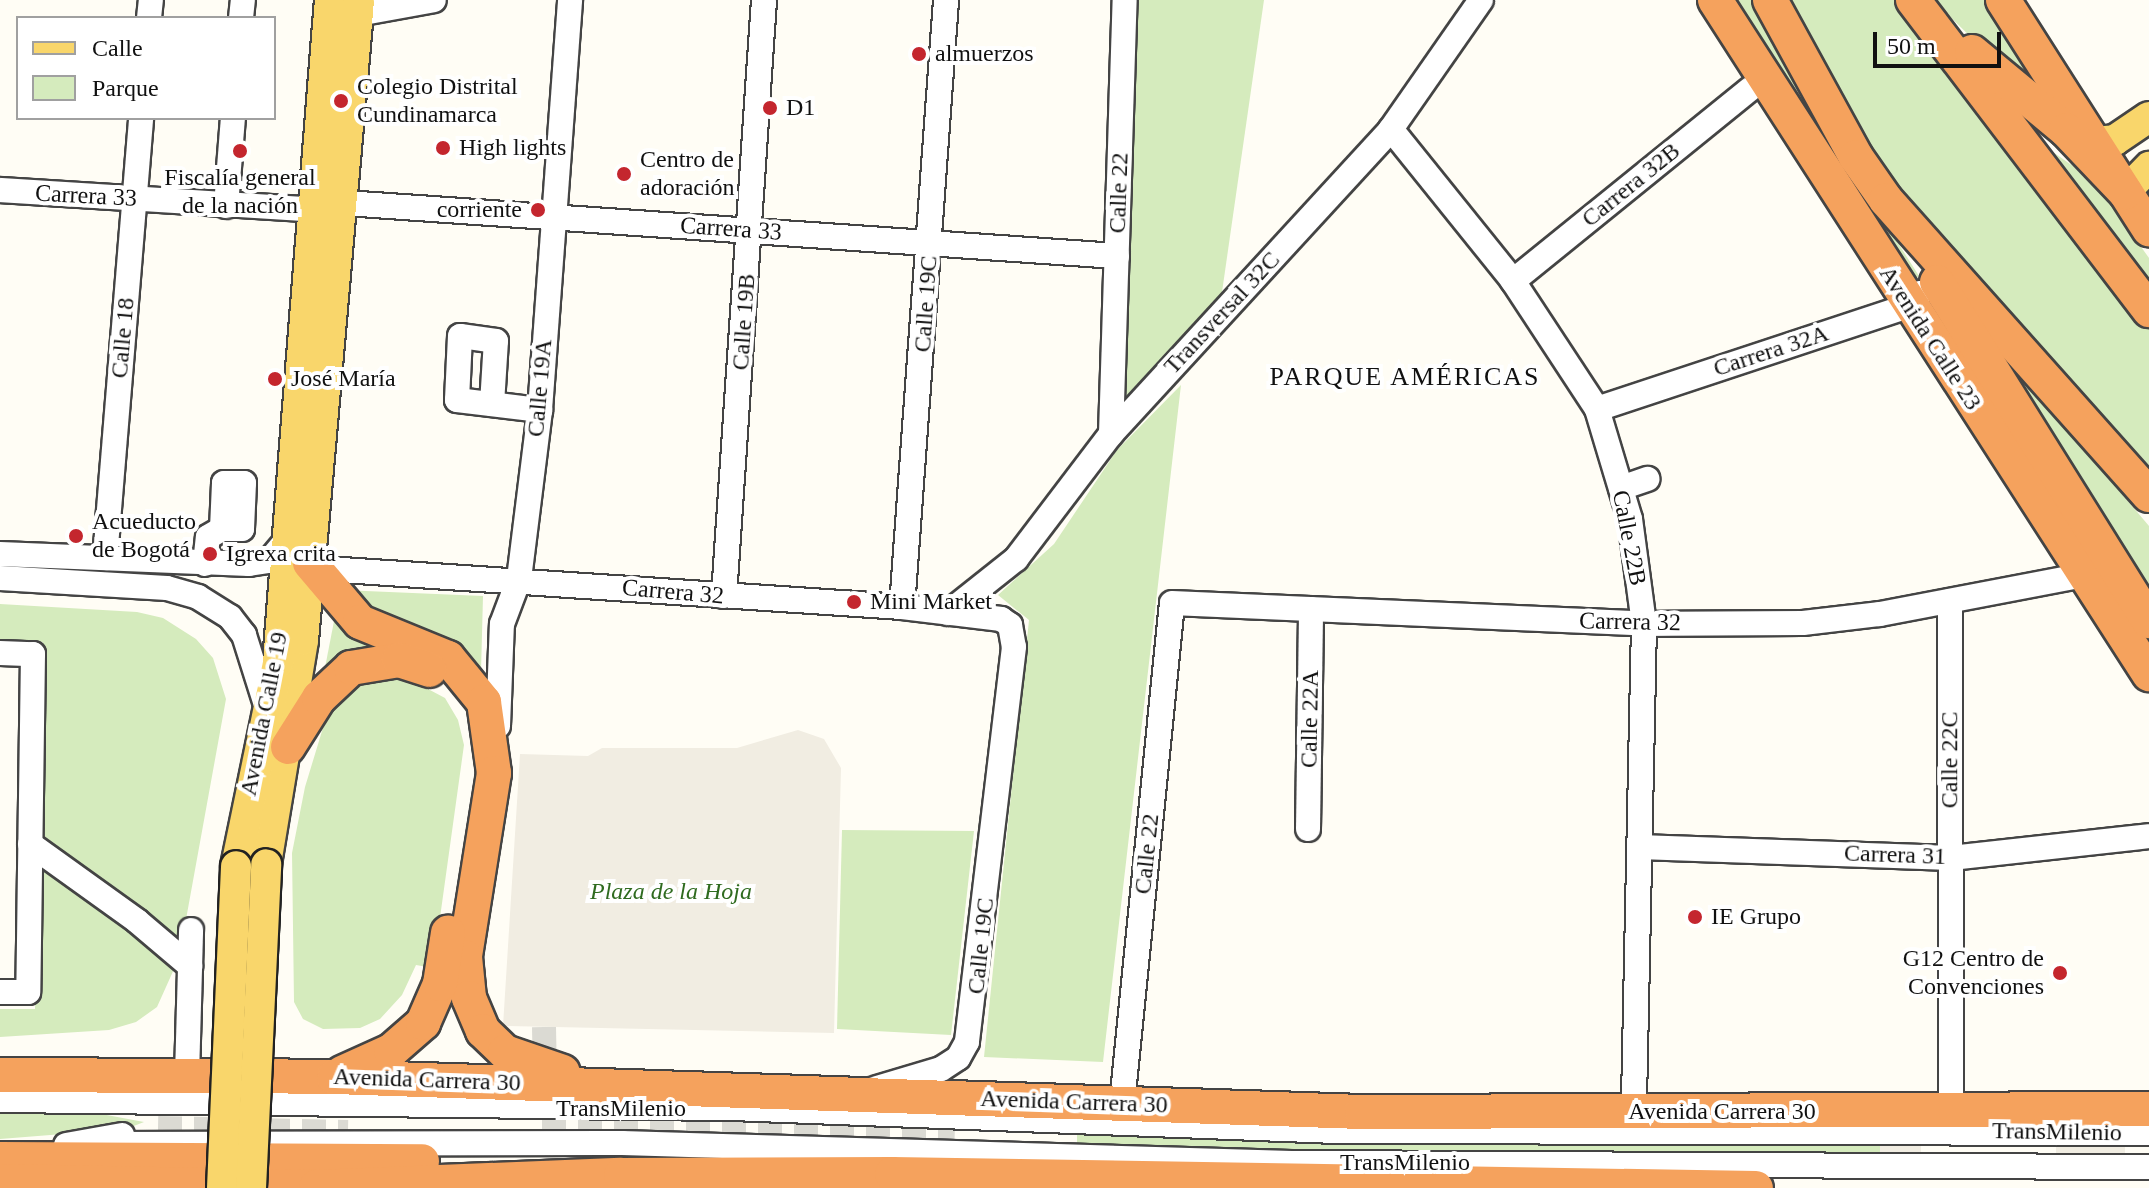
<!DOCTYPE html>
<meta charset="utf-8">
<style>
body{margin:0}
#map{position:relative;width:2149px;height:1188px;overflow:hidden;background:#fffdf5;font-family:Georgia,serif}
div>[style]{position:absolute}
.green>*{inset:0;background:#d5ebbd}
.plaza>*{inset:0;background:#f1ede2;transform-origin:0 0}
.minor-tunnel>*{height:24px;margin-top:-12px;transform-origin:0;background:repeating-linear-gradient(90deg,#dbdad3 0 24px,transparent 0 36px)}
.roads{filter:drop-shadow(2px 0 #444) drop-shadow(-2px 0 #444) drop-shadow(0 2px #444) drop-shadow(0 -2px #444)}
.minor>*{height:24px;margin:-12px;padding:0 12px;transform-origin:12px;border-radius:12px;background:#fff}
.major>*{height:30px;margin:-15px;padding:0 15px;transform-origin:15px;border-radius:15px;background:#f9d66b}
.highway>*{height:34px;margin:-17px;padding:0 17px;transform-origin:17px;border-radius:17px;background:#f5a25d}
.bridges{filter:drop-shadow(2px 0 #222) drop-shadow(-2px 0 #222) drop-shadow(0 2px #222) drop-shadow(0 -2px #222)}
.major-bridge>*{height:30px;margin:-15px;padding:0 15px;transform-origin:15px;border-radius:15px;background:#f9d66b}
.dots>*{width:22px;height:22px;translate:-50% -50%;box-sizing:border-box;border:4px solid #fff;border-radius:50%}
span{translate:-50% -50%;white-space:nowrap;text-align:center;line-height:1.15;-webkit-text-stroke:8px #fff;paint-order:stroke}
.poi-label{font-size:24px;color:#111}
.left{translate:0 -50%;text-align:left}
.right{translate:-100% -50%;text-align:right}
.street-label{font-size:24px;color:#111}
.park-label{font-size:24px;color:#2f6b1f;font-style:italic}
.neighbourhood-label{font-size:26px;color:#111;letter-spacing:2px}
.legend{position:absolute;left:16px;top:16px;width:260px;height:104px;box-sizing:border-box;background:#fff;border:2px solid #a0a0a0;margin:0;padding:10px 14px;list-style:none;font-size:24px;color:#111}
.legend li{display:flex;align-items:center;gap:16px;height:40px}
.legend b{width:40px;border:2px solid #a0a0a0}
.scale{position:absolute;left:1873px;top:32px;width:128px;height:36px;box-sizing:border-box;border:4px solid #111;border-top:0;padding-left:10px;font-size:24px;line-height:28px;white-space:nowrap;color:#111;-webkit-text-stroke:6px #fff;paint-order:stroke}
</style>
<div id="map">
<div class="green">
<div style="clip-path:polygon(1136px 0,1264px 0,1221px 299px,1121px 408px)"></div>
<div style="clip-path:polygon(1732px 0,1755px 0,1804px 95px,1919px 276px,1908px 284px)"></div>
<div style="clip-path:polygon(1790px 0,1895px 0,2072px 217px,2149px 329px,2149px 480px,1894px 187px,1853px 126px)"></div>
<div style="clip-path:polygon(1933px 0,1989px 0,2056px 106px,1981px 47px)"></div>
<div style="clip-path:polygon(2030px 136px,2073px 166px,2112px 206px,2149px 258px,2149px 291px)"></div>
<div style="clip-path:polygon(1959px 301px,2149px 526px,2149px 597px)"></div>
<div style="clip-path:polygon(1181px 385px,1103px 1062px,984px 1057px,1029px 620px,998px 595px,1054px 544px,1117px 450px)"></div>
<div style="clip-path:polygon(342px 590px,483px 596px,481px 672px,384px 619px)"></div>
<div style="clip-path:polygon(0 604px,137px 612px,163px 618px,196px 639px,213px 658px,226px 699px,179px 958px,157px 1007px,136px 1022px,109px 1030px,0 1037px,0 1009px,35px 1009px,43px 642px,0 641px)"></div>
<div style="clip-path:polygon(335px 616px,398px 652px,323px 678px)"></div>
<div style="clip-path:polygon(394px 671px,445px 698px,458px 720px,464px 745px,433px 968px,416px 965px,402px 995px,380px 1019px,360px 1028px,323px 1029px,303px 1019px,294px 1002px,292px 853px,305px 787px,329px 708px,356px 681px)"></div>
<div style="clip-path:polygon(842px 830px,974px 831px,951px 1035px,837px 1029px)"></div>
<div style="clip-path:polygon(0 1108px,80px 1110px,144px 1122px,126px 1129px,0 1139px)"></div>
<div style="clip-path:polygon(1077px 1132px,1880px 1140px,1880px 1154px,1077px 1151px)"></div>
</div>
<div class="plaza">
<div style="clip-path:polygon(798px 730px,824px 739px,841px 768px,834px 1033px,503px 1026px,520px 754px,588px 756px,602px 748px,737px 748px)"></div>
<div style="left:1880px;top:1140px;width:41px;height:14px"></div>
<div style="left:2056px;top:1142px;width:69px;height:15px"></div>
</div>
<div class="minor-tunnel">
<div style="left:544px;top:1027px;width:54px;rotate:88.9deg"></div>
<div style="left:542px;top:1118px;width:413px;rotate:1.7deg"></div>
<div style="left:158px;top:1128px;width:190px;rotate:1.2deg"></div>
</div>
<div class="roads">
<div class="minor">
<div style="left:358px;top:14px;width:77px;rotate:-10.4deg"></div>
<div style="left:149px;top:18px;width:18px;rotate:-84deg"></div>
<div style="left:241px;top:18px;width:18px;rotate:-84deg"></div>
<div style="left:1391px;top:129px;width:195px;rotate:51.2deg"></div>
<div style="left:1513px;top:281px;width:153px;rotate:56.7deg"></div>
<div style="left:1597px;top:409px;width:115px;rotate:73.3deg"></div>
<div style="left:1630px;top:519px;width:106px;rotate:82.4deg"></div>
<div style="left:1644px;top:624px;width:489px;rotate:91.2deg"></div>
<div style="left:0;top:190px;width:316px;rotate:3.6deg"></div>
<div style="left:345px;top:203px;width:774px;rotate:3.93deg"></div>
<div style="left:226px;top:206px;width:88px;rotate:-85.5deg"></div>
<div style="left:1513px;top:281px;width:305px;rotate:-39deg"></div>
<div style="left:492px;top:404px;width:63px;rotate:-86.4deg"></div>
<div style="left:496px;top:341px;width:36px;rotate:-172deg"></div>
<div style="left:460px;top:336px;width:64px;rotate:92.7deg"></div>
<div style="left:457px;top:400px;width:84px;rotate:6.9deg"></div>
<div style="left:1597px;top:409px;width:329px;rotate:-18.3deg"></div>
<div style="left:1909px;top:306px;width:17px;rotate:-50deg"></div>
<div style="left:1111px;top:434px;width:434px;rotate:-88.2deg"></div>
<div style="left:1621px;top:488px;width:28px;rotate:-19deg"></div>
<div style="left:0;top:554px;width:249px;rotate:2.3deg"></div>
<div style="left:249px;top:564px;width:20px;rotate:-9deg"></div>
<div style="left:269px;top:561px;width:31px;rotate:-50deg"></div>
<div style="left:105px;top:558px;width:441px;rotate:-85.3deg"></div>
<div style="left:205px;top:564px;width:27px;rotate:-84deg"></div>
<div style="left:208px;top:537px;width:16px;rotate:-30deg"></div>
<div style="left:222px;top:529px;width:46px;rotate:-87.5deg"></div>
<div style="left:224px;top:483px;width:20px"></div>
<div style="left:244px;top:483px;width:46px;rotate:92.5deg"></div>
<div style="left:242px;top:529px;width:20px;rotate:180deg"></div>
<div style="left:327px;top:569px;width:576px;rotate:3.78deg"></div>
<div style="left:902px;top:607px;width:100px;rotate:6.9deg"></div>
<div style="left:1001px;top:619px;width:11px;rotate:34deg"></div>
<div style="left:1010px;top:625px;width:22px;rotate:80deg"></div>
<div style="left:1014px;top:647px;width:398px;rotate:96.8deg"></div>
<div style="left:967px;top:1042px;width:18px;rotate:119deg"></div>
<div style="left:958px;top:1058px;width:20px;rotate:147deg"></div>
<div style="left:941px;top:1069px;width:67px;rotate:163.5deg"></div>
<div style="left:0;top:578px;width:167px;rotate:3.4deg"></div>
<div style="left:167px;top:588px;width:32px;rotate:16deg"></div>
<div style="left:198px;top:597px;width:38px;rotate:32deg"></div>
<div style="left:230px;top:617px;width:23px;rotate:52deg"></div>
<div style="left:244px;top:635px;width:77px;rotate:72.5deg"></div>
<div style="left:724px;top:596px;width:597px;rotate:-86.16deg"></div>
<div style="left:1950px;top:601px;width:509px;rotate:89.89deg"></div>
<div style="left:902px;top:607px;width:609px;rotate:-85.85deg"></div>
<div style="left:948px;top:613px;width:87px;rotate:-38.5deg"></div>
<div style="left:1016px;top:559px;width:157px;rotate:-52.8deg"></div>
<div style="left:1111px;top:434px;width:414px;rotate:-47.4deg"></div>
<div style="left:1391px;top:129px;width:157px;rotate:-55.1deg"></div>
<div style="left:0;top:653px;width:33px;rotate:2deg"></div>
<div style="left:33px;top:654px;width:338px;rotate:90.8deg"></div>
<div style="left:28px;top:992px;width:28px;rotate:180deg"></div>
<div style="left:498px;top:726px;width:102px;rotate:-87.8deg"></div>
<div style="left:502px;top:624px;width:48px;rotate:-69.3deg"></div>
<div style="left:519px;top:579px;width:170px;rotate:-82.9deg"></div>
<div style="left:540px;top:410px;width:411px;rotate:-85.8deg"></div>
<div style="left:1308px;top:829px;width:220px;rotate:-89.2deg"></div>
<div style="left:30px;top:844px;width:132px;rotate:35.7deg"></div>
<div style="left:137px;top:921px;width:70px;rotate:40.3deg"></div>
<div style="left:1639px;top:847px;width:312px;rotate:2deg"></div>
<div style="left:1951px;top:858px;width:199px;rotate:-6.3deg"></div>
<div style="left:187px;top:1076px;width:146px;rotate:-88.4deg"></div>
<div style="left:0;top:1100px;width:732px;rotate:0.63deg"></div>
<div style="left:732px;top:1108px;width:603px;rotate:2.18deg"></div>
<div style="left:1335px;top:1131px;width:814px;rotate:0.14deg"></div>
<div style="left:1122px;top:1104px;width:503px;rotate:-84.3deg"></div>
<div style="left:1172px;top:603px;width:472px;rotate:2.5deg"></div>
<div style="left:1644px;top:624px;width:159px;rotate:-0.4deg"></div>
<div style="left:1803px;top:623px;width:78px;rotate:-6.7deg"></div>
<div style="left:1880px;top:614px;width:208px;rotate:-10.8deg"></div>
<div style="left:106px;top:1144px;width:516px;rotate:-0.11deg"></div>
<div style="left:622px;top:1143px;width:670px;rotate:1.71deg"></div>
<div style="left:1292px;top:1163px;width:857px;rotate:0.27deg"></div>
<div style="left:66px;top:1145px;width:57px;rotate:-10.1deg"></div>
</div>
<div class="major">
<div style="left:2093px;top:142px;width:22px;rotate:-5deg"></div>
<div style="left:2115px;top:140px;width:41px;rotate:-34.1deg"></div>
<div style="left:2125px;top:192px;width:35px;rotate:-46deg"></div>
<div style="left:266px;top:864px;width:227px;rotate:-80.6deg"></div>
<div style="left:303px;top:640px;width:642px;rotate:-85deg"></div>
<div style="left:236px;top:866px;width:207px;rotate:-78.3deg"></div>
<div style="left:278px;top:663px;width:665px;rotate:-85.52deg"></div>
</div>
<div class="highway">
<div style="left:1715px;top:0;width:802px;rotate:57.22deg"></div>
<div style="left:1770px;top:0;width:179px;rotate:61.3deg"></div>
<div style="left:1856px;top:157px;width:52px;rotate:55.1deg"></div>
<div style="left:1886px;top:200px;width:395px;rotate:48.3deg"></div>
<div style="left:1913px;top:0;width:390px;rotate:52.7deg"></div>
<div style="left:2003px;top:0;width:272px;rotate:57.5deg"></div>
<div style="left:1972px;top:52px;width:122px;rotate:39.7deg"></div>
<div style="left:2066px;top:130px;width:86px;rotate:46.4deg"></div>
<div style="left:1937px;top:282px;width:400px;rotate:58deg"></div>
<div style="left:310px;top:563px;width:77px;rotate:49.7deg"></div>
<div style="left:360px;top:622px;width:95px;rotate:22.2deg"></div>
<div style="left:448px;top:658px;width:57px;rotate:50.7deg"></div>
<div style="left:484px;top:702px;width:72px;rotate:82deg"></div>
<div style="left:494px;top:773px;width:186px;rotate:99deg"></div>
<div style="left:465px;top:957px;width:41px;rotate:84.4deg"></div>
<div style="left:469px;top:998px;width:36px;rotate:67deg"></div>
<div style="left:483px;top:1031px;width:30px;rotate:44deg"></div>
<div style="left:505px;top:1052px;width:61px;rotate:19deg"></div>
<div style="left:288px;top:747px;width:58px;rotate:-57.7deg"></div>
<div style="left:319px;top:698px;width:44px;rotate:-43.2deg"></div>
<div style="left:351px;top:668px;width:49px;rotate:-9.5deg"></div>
<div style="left:399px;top:660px;width:32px;rotate:18deg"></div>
<div style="left:342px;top:1073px;width:54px;rotate:-24.2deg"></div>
<div style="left:391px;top:1051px;width:43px;rotate:-41.2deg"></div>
<div style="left:423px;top:1023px;width:43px;rotate:-66.4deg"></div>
<div style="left:440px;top:984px;width:52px;rotate:-81.1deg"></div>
<div style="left:0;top:1075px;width:334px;rotate:0.3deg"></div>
<div style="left:334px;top:1077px;width:1029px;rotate:1.95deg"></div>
<div style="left:1362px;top:1112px;width:787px;rotate:-0.22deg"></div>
<div style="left:0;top:1159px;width:422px;rotate:0.3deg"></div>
<div style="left:0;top:1181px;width:316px;rotate:1.1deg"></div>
<div style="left:316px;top:1187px;width:305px;rotate:-2.3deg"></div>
<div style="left:621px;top:1175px;width:271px;rotate:-0.2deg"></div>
<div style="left:892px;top:1174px;width:864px;rotate:0.93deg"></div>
</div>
</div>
<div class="bridges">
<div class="major-bridge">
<div style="left:222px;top:1188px;width:322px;rotate:-87.5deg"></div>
<div style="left:251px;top:1188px;width:324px;rotate:-87.3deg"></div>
</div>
</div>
<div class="dots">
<div style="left:919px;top:54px;background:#c4262e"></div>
<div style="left:341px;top:101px;background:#c4262e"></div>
<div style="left:770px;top:108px;background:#c4262e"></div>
<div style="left:443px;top:148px;background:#c4262e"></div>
<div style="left:240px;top:151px;background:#c4262e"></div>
<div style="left:624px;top:174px;background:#c4262e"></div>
<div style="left:538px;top:210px;background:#c4262e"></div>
<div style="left:275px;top:379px;background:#c4262e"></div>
<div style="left:76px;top:536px;background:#c4262e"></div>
<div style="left:210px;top:554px;background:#c4262e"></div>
<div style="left:854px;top:602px;background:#c4262e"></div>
<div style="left:1695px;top:917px;background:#c4262e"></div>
<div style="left:2060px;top:973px;background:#c4262e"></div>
</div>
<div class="poi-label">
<span class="left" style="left:935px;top:54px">almuerzos</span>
<span class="left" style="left:357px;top:101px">Colegio Distrital<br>Cundinamarca</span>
<span class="left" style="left:786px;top:108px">D1</span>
<span class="left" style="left:459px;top:148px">High lights</span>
<span class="left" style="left:640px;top:174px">Centro de<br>adoración</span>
<span style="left:240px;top:192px">Fiscalía general<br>de la nación</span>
<span class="right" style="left:522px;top:210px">corriente</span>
<span class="left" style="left:291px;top:379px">José María</span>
<span class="left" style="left:92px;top:536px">Acueducto<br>de Bogotá</span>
<span class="left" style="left:226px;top:554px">Igrexa crita</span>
<span class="left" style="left:870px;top:602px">Mini Market</span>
<span class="left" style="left:1711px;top:917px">IE Grupo</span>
<span class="right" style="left:2044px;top:973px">G12 Centro de<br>Convenciones</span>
</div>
<div class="street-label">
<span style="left:1631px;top:185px;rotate:-39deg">Carrera 32B</span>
<span style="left:1119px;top:193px;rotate:-88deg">Calle 22</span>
<span style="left:86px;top:196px;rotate:3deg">Carrera 33</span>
<span style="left:731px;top:229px;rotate:4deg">Carrera 33</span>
<span style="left:926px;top:304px;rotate:-86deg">Calle 19C</span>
<span style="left:1222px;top:313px;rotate:-47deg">Transversal 32C</span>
<span style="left:744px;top:322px;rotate:-86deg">Calle 19B</span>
<span style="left:123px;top:338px;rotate:-85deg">Calle 18</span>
<span style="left:1930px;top:338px;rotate:57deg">Avenida Calle 23</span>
<span style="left:1771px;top:351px;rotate:-18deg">Carrera 32A</span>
<span style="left:540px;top:388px;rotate:-85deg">Calle 19A</span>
<span style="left:1629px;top:538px;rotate:79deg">Calle 22B</span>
<span style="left:673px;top:592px;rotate:5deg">Carrera 32</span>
<span style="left:1630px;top:622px;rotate:1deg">Carrera 32</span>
<span style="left:264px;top:714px;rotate:-79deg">Avenida Calle 19</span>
<span style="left:1310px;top:719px;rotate:-89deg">Calle 22A</span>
<span style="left:1950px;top:760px;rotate:-90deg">Calle 22C</span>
<span style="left:1147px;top:854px;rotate:-84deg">Calle 22</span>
<span style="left:1895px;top:855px;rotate:2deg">Carrera 31</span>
<span style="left:981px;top:946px;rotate:-84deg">Calle 19C</span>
<span style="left:427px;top:1080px;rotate:2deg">Avenida Carrera 30</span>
<span style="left:1074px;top:1102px;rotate:2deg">Avenida Carrera 30</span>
<span style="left:621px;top:1109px">TransMilenio</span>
<span style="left:1722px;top:1112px">Avenida Carrera 30</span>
<span style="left:2057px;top:1132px;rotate:1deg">TransMilenio</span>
<span style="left:1405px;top:1163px">TransMilenio</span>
</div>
<div class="park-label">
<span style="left:671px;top:892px">Plaza de la Hoja</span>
</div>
<div class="neighbourhood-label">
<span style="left:1405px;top:377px">PARQUE AMÉRICAS</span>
</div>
<ul class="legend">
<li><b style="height:10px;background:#f9d66b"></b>Calle</li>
<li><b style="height:22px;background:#d5ebbd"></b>Parque</li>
</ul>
<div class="scale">50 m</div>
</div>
